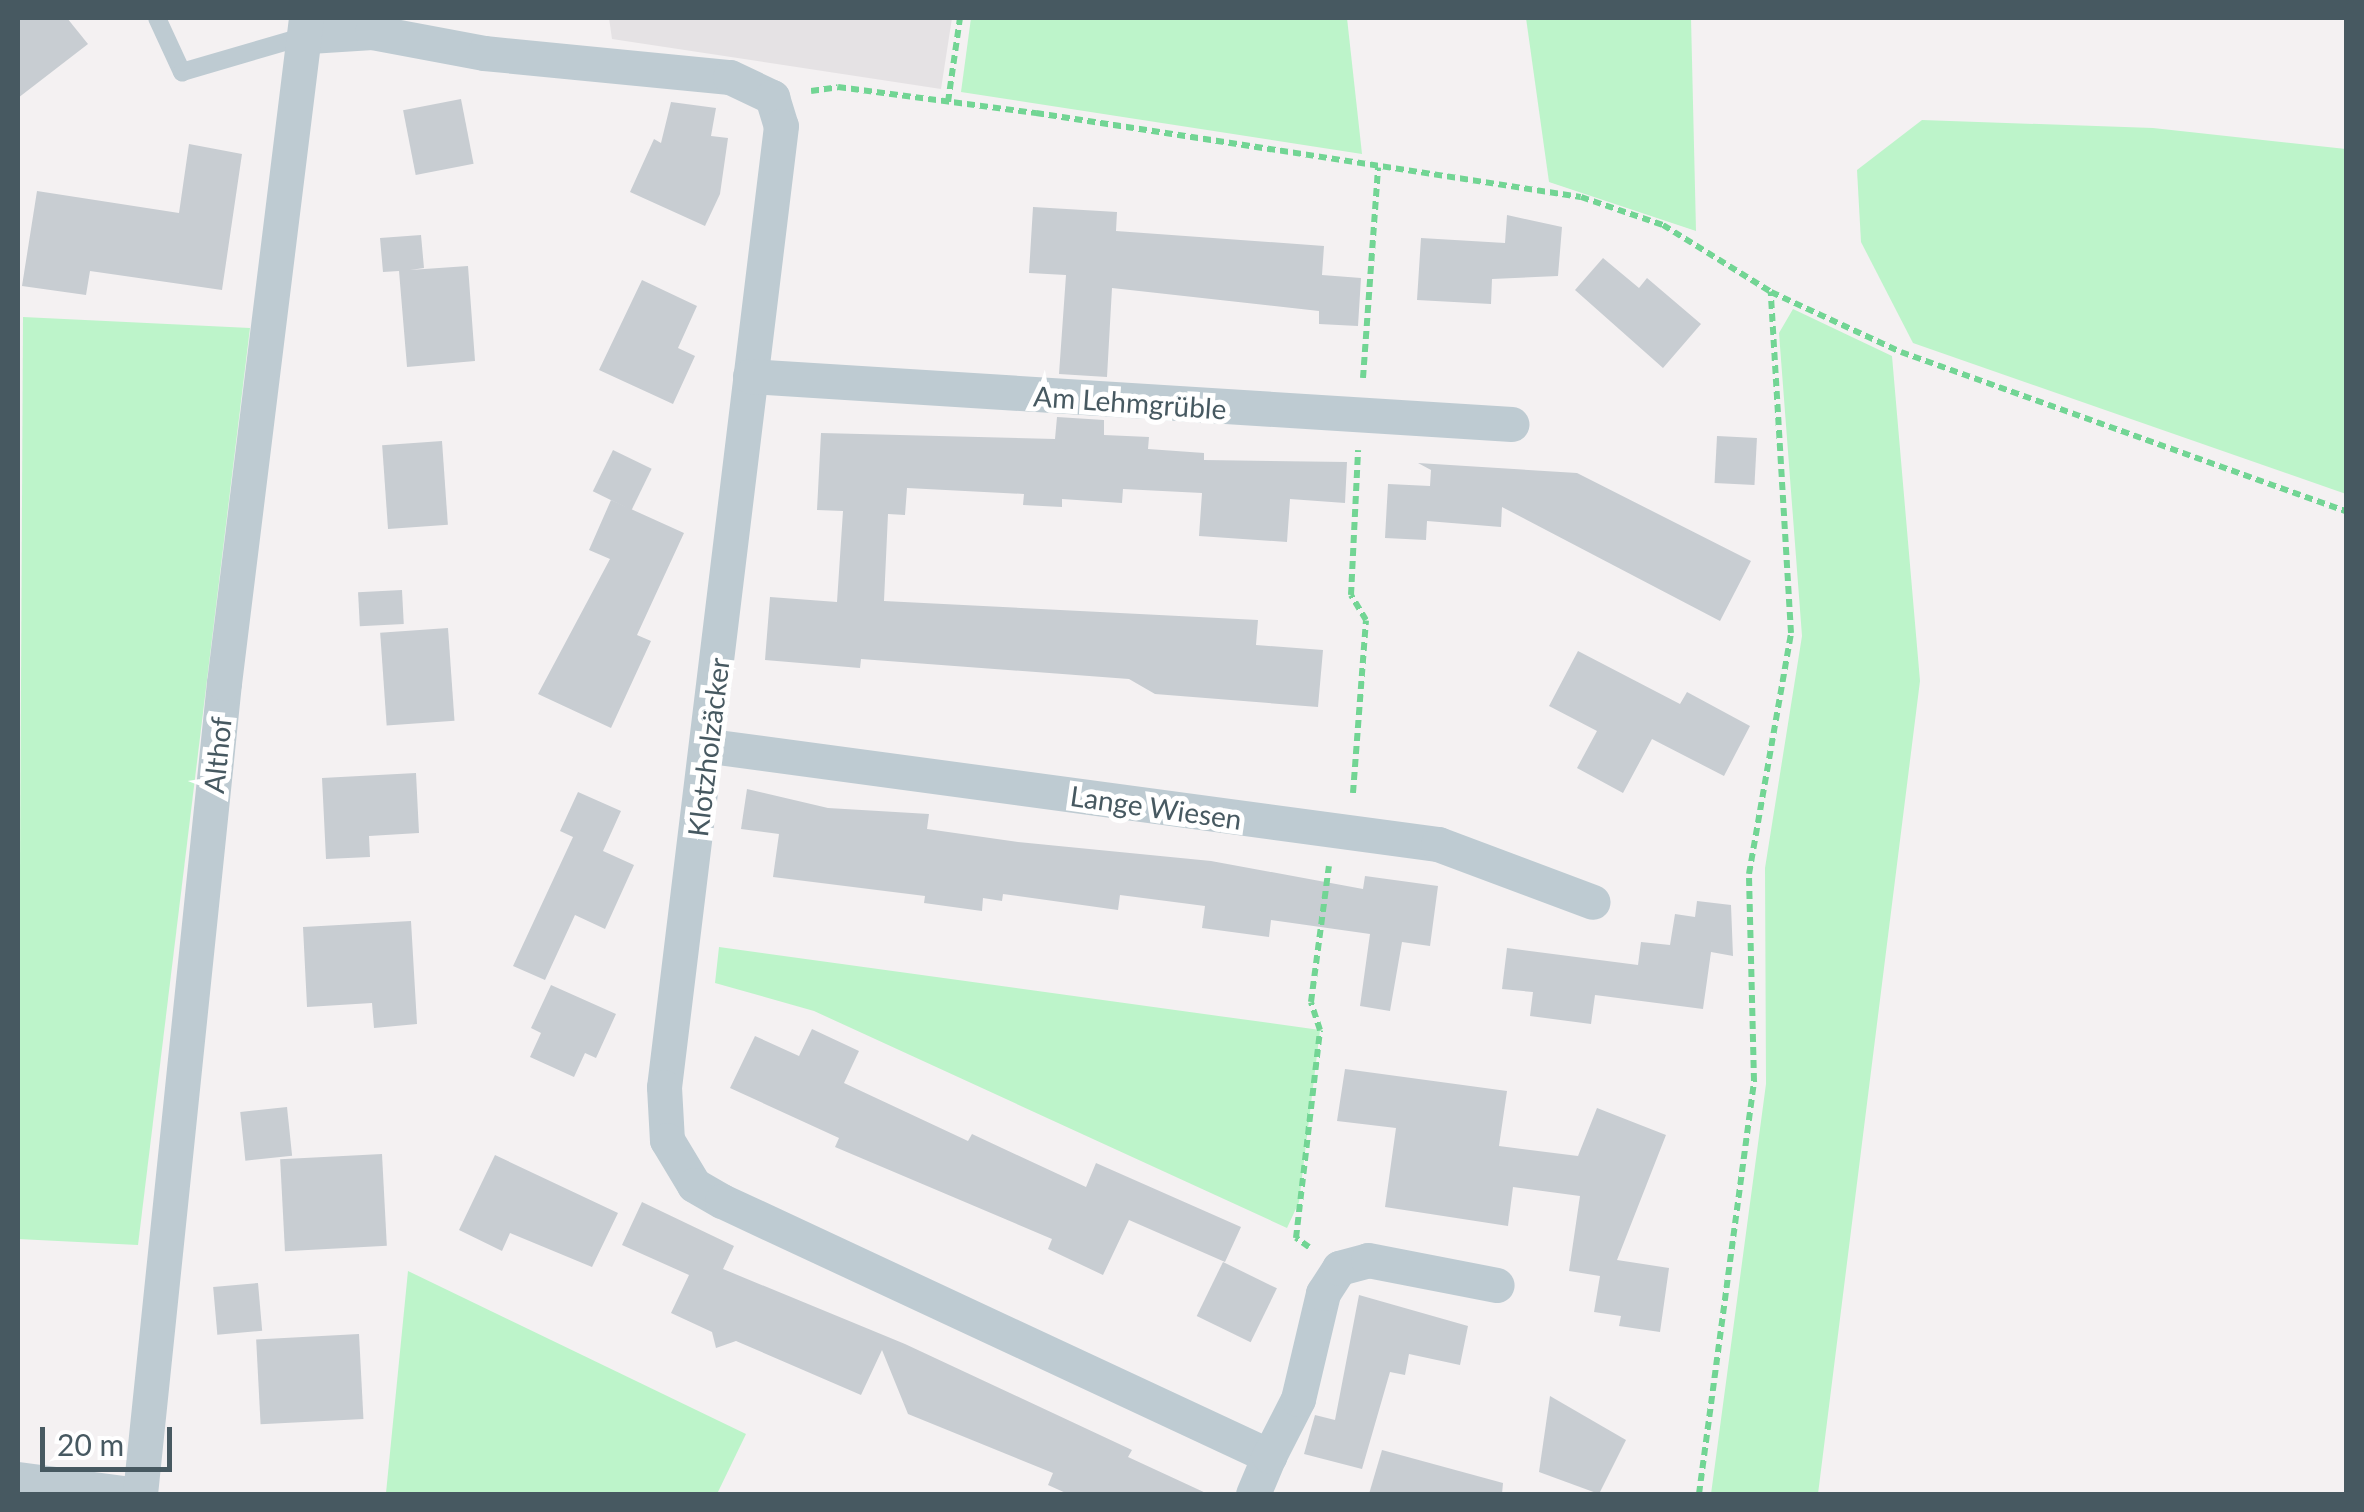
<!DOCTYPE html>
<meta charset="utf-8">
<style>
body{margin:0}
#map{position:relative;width:2364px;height:1512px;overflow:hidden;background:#f4f1f2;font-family:Lato,sans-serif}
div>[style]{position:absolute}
.education>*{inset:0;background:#e5e2e4}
.green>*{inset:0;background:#bdf4ca}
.building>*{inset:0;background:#c8cdd2;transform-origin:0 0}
.path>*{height:6px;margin-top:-3px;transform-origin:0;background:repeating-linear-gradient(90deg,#72d594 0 8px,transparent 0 13px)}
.service>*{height:18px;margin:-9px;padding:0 9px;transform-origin:9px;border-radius:9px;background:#becbd2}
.minor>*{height:35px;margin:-17.5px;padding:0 17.5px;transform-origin:17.5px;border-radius:17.5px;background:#becbd2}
span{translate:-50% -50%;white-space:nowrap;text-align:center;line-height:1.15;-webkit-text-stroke:10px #fff;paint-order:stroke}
.street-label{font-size:28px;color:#475961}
.frame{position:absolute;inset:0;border:20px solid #475961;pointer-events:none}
.scale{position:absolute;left:40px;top:1427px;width:132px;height:45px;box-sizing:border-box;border:5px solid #475961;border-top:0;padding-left:12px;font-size:30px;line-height:35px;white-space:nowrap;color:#475961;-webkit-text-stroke:8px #fff;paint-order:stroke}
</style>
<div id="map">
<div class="education">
<div style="clip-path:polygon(609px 18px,952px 18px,941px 89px,612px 39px)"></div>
</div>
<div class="green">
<div style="clip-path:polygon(971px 18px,1347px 18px,1362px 154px,961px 92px)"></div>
<div style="clip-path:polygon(1526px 18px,1691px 18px,1696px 231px,1549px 182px)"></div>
<div style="clip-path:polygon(1922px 120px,2153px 128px,2346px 149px,2346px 494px,1913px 343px,1861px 242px,1857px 170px)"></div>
<div style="clip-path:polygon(1793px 309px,1892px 356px,1920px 681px,1818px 1494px,1711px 1494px,1766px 1084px,1765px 868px,1802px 636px,1779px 333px)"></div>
<div style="clip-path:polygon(23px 317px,250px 328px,138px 1245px,18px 1239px)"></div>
<div style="clip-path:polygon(719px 947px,1320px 1030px,1299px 1202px,1287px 1228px,814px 1011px,715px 983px)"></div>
<div style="clip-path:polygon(408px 1271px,746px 1434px,717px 1494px,386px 1493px)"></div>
</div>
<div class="building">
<div style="clip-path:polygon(18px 18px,67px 18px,88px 44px,18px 98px)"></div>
<div style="left:461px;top:99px;width:66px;height:59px;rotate:79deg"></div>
<div style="clip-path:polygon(671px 102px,716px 108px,711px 136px,728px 138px,720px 194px,705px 226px,630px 192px,654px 139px,661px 143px)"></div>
<div style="clip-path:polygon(189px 144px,242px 154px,222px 290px,90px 271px,86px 295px,22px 286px,37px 191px,179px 213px)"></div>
<div style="clip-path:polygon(1033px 207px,1117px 212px,1116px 231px,1324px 246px,1322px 275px,1361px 278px,1358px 326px,1319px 324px,1319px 311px,1112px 288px,1107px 377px,1059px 374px,1066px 275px,1029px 273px)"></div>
<div style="clip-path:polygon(1507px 215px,1562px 227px,1558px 276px,1492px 279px,1491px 304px,1417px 300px,1421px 238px,1505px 243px)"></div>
<div style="clip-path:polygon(421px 235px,424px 268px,410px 270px,468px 266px,475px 361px,407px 367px,399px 271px,383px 272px,380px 238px)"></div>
<div style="clip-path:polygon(1603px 258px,1639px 288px,1647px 278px,1701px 324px,1663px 368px,1575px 290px)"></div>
<div style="clip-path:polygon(642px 280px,697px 306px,678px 348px,695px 356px,673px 404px,599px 370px)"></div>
<div style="clip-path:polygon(1057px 417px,1104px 420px,1104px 435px,1149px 437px,1148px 449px,1204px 453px,1204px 460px,1347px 462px,1345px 503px,1290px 499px,1287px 542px,1199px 536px,1202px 493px,1123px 489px,1122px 503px,1062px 499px,1062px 507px,1023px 505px,1024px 494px,907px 488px,905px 515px,888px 514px,884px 601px,1258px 620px,1256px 645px,1323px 650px,1318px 707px,1155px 694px,1129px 679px,861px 659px,860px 668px,765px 660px,770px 597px,837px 602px,843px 511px,817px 510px,821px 433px,1055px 439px)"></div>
<div style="left:1717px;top:436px;width:40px;height:47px;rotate:3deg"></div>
<div style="left:442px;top:441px;width:84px;height:60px;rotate:86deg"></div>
<div style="left:613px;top:450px;width:43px;height:46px;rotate:26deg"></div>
<div style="clip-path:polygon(1418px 463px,1577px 473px,1751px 561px,1720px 621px,1502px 507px,1501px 527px,1427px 521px,1426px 540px,1385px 538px,1388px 484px,1430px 486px,1431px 470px)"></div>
<div style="clip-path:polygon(611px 500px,684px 533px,637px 635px,651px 641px,611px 728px,538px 694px,610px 559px,589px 550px)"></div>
<div style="left:402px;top:590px;width:34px;height:44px;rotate:87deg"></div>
<div style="left:448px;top:628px;width:93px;height:68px;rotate:86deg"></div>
<div style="clip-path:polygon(1578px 651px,1680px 704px,1687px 692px,1750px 726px,1724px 776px,1652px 739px,1623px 793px,1577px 768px,1597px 731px,1549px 706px)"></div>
<div style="clip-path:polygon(416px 773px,419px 833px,369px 836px,370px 857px,326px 859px,322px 778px)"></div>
<div style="clip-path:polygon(747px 789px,828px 808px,929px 814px,927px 829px,1018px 842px,1211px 861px,1363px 889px,1365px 876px,1438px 886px,1430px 946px,1402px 942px,1390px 1011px,1360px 1006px,1370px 934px,1271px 920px,1269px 937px,1202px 928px,1205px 906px,1120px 895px,1118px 910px,1003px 894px,1002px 901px,983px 898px,982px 911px,924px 903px,925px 896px,773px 877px,779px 834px,741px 829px)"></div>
<div style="clip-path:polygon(578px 792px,621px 811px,603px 851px,634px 865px,605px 929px,575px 915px,545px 980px,513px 966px,573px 837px,560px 831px)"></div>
<div style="clip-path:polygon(1697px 901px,1731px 905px,1733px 956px,1711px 952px,1703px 1009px,1595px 995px,1591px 1024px,1530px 1016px,1533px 992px,1502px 989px,1507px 948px,1638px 965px,1641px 942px,1670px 945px,1675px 914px,1695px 917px)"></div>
<div style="clip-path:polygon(411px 921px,417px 1024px,374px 1028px,372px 1003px,307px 1007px,303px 927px)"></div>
<div style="clip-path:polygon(551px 985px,616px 1014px,596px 1058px,585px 1053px,574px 1077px,530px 1057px,541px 1033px,531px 1028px)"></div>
<div style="clip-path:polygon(812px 1029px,859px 1051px,844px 1083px,968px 1141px,972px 1134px,1086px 1187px,1096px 1163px,1241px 1227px,1225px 1262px,1129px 1220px,1103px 1275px,1048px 1249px,1052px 1239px,835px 1147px,839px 1138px,730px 1088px,755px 1036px,799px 1056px)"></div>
<div style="clip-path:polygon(1345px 1069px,1507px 1091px,1499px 1146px,1578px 1156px,1597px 1108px,1666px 1135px,1617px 1260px,1669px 1268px,1660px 1332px,1619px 1326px,1621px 1316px,1594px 1312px,1600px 1276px,1569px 1271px,1580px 1196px,1513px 1187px,1508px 1226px,1385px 1207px,1396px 1128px,1337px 1121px)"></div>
<div style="left:287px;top:1107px;width:49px;height:47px;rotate:84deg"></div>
<div style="left:382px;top:1154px;width:92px;height:102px;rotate:87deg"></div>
<div style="clip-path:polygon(495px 1155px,618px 1213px,592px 1267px,510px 1233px,502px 1251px,459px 1230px)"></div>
<div style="clip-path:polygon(642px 1202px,734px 1246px,723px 1269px,905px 1344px,1132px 1450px,1128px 1457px,1208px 1494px,1068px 1494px,1048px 1485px,1053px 1473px,908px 1414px,882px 1350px,861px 1395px,736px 1341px,716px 1348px,712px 1332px,671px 1313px,689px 1275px,622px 1245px)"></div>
<div style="left:1223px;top:1262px;width:60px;height:60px;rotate:26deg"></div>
<div style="left:258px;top:1283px;width:48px;height:45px;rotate:85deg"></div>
<div style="clip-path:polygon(1359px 1295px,1468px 1326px,1460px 1365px,1409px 1354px,1405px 1375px,1390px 1372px,1362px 1469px,1304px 1454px,1315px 1415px,1335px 1420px)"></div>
<div style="left:359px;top:1334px;width:85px;height:103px;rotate:87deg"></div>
<div style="clip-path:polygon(1550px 1396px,1626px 1440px,1599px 1494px,1539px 1472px)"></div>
<div style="clip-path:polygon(1382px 1450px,1503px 1483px,1502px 1494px,1369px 1494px)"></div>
</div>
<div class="path">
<div style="left:811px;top:91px;width:27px;rotate:-8deg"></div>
<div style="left:838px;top:87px;width:200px;rotate:7.5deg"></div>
<div style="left:1036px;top:113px;width:551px;rotate:8.76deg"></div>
<div style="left:1581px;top:197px;width:87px;rotate:18.9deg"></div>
<div style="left:1663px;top:225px;width:127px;rotate:31.8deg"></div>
<div style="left:1771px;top:292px;width:143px;rotate:24.8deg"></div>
<div style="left:1901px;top:352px;width:473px;rotate:19.7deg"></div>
<div style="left:948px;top:102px;width:85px;rotate:-81.9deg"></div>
<div style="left:1363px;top:378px;width:211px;rotate:-85.9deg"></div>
<div style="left:1353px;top:793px;width:173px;rotate:-85.7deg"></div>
<div style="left:1366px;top:620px;width:29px;rotate:-121deg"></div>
<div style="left:1351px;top:595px;width:145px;rotate:-87.2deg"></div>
<div style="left:1309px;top:1247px;width:16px;rotate:-145deg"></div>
<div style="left:1296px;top:1238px;width:209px;rotate:-83.4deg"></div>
<div style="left:1320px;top:1030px;width:29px;rotate:-108deg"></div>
<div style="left:1311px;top:1002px;width:137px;rotate:-82.5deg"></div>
<div style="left:1699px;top:1494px;width:417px;rotate:-82.4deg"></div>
<div style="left:1754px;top:1081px;width:207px;rotate:-91.4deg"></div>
<div style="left:1749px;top:874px;width:245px;rotate:-80.1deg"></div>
<div style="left:1791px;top:633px;width:342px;rotate:-93.4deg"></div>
</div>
<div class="service">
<div style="left:157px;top:18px;width:60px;rotate:65.2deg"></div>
<div style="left:182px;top:72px;width:128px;rotate:-16.3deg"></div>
</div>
<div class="minor">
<div style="left:309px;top:36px;width:63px;rotate:-3.6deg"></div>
<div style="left:372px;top:32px;width:114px;rotate:10.6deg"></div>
<div style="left:484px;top:53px;width:247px;rotate:5.6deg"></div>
<div style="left:730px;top:77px;width:47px;rotate:25.5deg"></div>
<div style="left:772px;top:97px;width:30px;rotate:73deg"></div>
<div style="left:781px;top:126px;width:968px;rotate:96.94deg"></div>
<div style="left:664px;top:1087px;width:53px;rotate:86.8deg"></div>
<div style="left:667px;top:1140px;width:52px;rotate:59deg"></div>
<div style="left:694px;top:1185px;width:32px;rotate:30deg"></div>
<div style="left:722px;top:1201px;width:604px;rotate:24.99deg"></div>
<div style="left:1269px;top:1456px;width:41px;rotate:112.8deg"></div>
<div style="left:750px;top:376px;width:763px;rotate:3.61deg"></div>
<div style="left:710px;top:746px;width:735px;rotate:7.67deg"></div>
<div style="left:1438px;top:844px;width:165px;rotate:20.5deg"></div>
<div style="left:1269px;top:1456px;width:64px;rotate:-63deg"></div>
<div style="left:1298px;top:1399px;width:109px;rotate:-76.7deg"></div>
<div style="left:1323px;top:1293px;width:30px;rotate:-57deg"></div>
<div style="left:1339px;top:1268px;width:30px;rotate:-15deg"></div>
<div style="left:1368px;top:1260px;width:131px;rotate:11deg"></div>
<div style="left:18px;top:1479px;width:114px;rotate:7.6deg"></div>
<div style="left:140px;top:1494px;width:815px;rotate:-84.09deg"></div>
<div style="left:224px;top:683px;width:670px;rotate:-82.97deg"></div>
</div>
<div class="street-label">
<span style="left:1130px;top:402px;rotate:4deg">Am Lehmgrüble</span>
<span style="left:708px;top:747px;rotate:-83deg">Klotzholzäcker</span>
<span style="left:217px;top:755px;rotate:-84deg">Althof</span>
<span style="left:1156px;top:807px;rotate:8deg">Lange Wiesen</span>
</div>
<div class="frame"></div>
<div class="scale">20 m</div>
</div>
